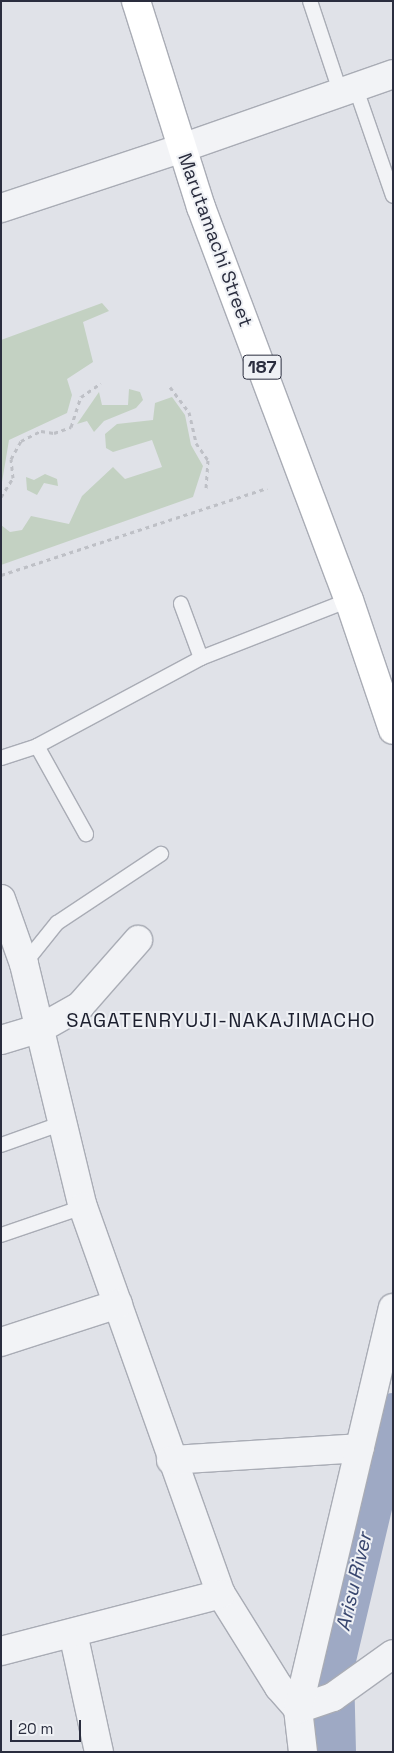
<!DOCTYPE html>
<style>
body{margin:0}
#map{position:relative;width:394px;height:1753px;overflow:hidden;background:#e0e2e8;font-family:"Space Grotesk",sans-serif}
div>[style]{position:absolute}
.green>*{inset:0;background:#c3d1c2}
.river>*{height:42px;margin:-21px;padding:0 21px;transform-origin:21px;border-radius:21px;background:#9ea9c4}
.path>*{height:3px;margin-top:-1.5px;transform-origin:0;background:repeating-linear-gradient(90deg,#bec0c6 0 4px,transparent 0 8px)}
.roads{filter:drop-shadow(1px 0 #a9acb5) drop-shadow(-1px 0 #a9acb5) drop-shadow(0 1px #a9acb5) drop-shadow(0 -1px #a9acb5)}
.service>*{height:14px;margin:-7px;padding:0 7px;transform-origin:7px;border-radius:7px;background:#f2f3f6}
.minor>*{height:28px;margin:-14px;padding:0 14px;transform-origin:14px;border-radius:14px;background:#f2f3f6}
.tertiary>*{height:28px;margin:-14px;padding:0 14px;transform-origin:14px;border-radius:14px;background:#f2f3f6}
.primary>*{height:28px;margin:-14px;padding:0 14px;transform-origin:14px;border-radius:14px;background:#fff}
span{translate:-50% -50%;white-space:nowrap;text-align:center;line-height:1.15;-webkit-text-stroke:4px #eff1f5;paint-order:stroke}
.shield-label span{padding:1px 4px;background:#eff1f5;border:1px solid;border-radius:4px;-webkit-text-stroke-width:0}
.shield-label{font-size:18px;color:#2a2d3e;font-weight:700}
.street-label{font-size:19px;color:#2a2d3e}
.neighbourhood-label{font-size:20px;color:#1c1f2e;letter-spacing:1px}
.water-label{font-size:20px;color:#38466e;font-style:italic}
.frame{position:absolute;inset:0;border:2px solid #2a2d3e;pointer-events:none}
.scale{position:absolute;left:10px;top:1720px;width:71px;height:22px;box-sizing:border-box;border:2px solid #2a2d3e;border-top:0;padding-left:6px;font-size:15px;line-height:18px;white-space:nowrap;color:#2a2d3e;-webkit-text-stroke:4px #eff1f5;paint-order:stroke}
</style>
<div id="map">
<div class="green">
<div style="clip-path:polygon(102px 303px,109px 311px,83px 322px,93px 362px,67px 379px,72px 395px,67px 413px,9px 440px,1px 488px,1px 340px)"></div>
<div style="clip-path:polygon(129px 389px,140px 392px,143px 400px,136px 408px,104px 421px,94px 432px,87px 421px,77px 424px,99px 392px,102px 405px,128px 405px)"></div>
<div style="clip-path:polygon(172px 397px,185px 415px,191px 445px,203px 466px,193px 497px,1px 565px,1px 525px,10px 532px,22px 530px,31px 516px,69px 524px,82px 496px,113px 467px,125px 479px,162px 467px,152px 440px,113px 452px,106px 448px,105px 434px,117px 424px,153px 420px,155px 403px)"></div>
<div style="clip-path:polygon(45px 474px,57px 479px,58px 486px,44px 483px,37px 495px,27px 490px,26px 477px,34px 480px)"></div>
</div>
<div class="river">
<div style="left:335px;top:1752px;width:84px;rotate:-91.4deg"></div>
<div style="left:333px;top:1668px;width:261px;rotate:-76.7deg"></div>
</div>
<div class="path">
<div style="left:170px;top:387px;width:31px;rotate:53deg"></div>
<div style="left:189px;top:412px;width:32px;rotate:77deg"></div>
<div style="left:196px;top:443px;width:21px;rotate:55deg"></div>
<div style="left:208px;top:460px;width:31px;rotate:94deg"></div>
<div style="left:1px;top:497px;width:22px;rotate:-58deg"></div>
<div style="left:13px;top:478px;width:19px;rotate:-96deg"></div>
<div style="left:11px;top:459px;width:21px;rotate:-61deg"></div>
<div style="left:21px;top:441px;width:22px;rotate:-27deg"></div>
<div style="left:41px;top:431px;width:13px;rotate:9deg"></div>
<div style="left:54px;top:433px;width:18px;rotate:-19deg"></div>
<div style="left:71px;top:427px;width:32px;rotate:-72deg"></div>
<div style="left:81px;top:397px;width:24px;rotate:-35deg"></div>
<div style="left:1px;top:575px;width:280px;rotate:-18.1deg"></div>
</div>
<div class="roads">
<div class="service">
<div style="left:310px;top:1px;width:95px;rotate:71.6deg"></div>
<div style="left:355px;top:86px;width:116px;rotate:70.9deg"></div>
<div style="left:201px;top:658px;width:159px;rotate:-21.4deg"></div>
<div style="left:37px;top:746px;width:101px;rotate:60.9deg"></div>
<div style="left:1px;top:758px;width:38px;rotate:-18deg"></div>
<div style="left:37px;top:746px;width:186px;rotate:-28.2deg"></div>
<div style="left:201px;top:658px;width:58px;rotate:-110.3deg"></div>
<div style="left:24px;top:964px;width:53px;rotate:-51.2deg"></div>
<div style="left:57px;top:923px;width:125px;rotate:-33.6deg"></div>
<div style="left:1px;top:1145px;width:66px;rotate:-19.5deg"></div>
<div style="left:1px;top:1235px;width:87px;rotate:-18.9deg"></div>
</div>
<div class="minor">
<div style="left:182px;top:148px;width:224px;rotate:-19.3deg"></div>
<div style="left:1px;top:899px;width:69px;rotate:70.5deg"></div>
<div style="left:24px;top:964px;width:250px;rotate:76.4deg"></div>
<div style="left:83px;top:1207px;width:411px;rotate:70.4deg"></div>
<div style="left:221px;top:1594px;width:110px;rotate:58.1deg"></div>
<div style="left:279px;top:1687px;width:29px;rotate:49deg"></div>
<div style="left:298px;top:1709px;width:37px;rotate:-19deg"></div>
<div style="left:333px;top:1697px;width:74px;rotate:-35.6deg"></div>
<div style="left:1px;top:1040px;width:42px;rotate:-16.7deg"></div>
<div style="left:41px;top:1028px;width:45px;rotate:-29.4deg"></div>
<div style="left:80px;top:1006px;width:88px;rotate:-48.7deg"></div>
<div style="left:1px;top:1342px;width:123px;rotate:-18deg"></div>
<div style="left:171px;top:1460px;width:189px;rotate:-3.6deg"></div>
<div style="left:73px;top:1633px;width:122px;rotate:77.7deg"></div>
<div style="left:1px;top:1651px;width:227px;rotate:-14.5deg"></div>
<div style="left:303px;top:1752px;width:43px;rotate:-96.6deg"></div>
<div style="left:298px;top:1709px;width:412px;rotate:-76.7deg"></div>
</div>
<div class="tertiary">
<div style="left:1px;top:208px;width:191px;rotate:-18.3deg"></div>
</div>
<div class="primary">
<div style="left:136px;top:1px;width:216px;rotate:72.5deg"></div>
<div style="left:201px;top:207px;width:420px;rotate:69.4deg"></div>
<div style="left:349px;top:600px;width:137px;rotate:71.3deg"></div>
</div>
</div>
<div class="shield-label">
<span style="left:262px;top:367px">187</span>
</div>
<div class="street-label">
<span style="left:215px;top:240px;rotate:70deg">Marutamachi Street</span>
</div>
<div class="neighbourhood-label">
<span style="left:221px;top:1020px">SAGATENRYUJI-NAKAJIMACHO</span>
</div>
<div class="water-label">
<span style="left:354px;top:1582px;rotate:-77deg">Arisu River</span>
</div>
<div class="frame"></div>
<div class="scale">20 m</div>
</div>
